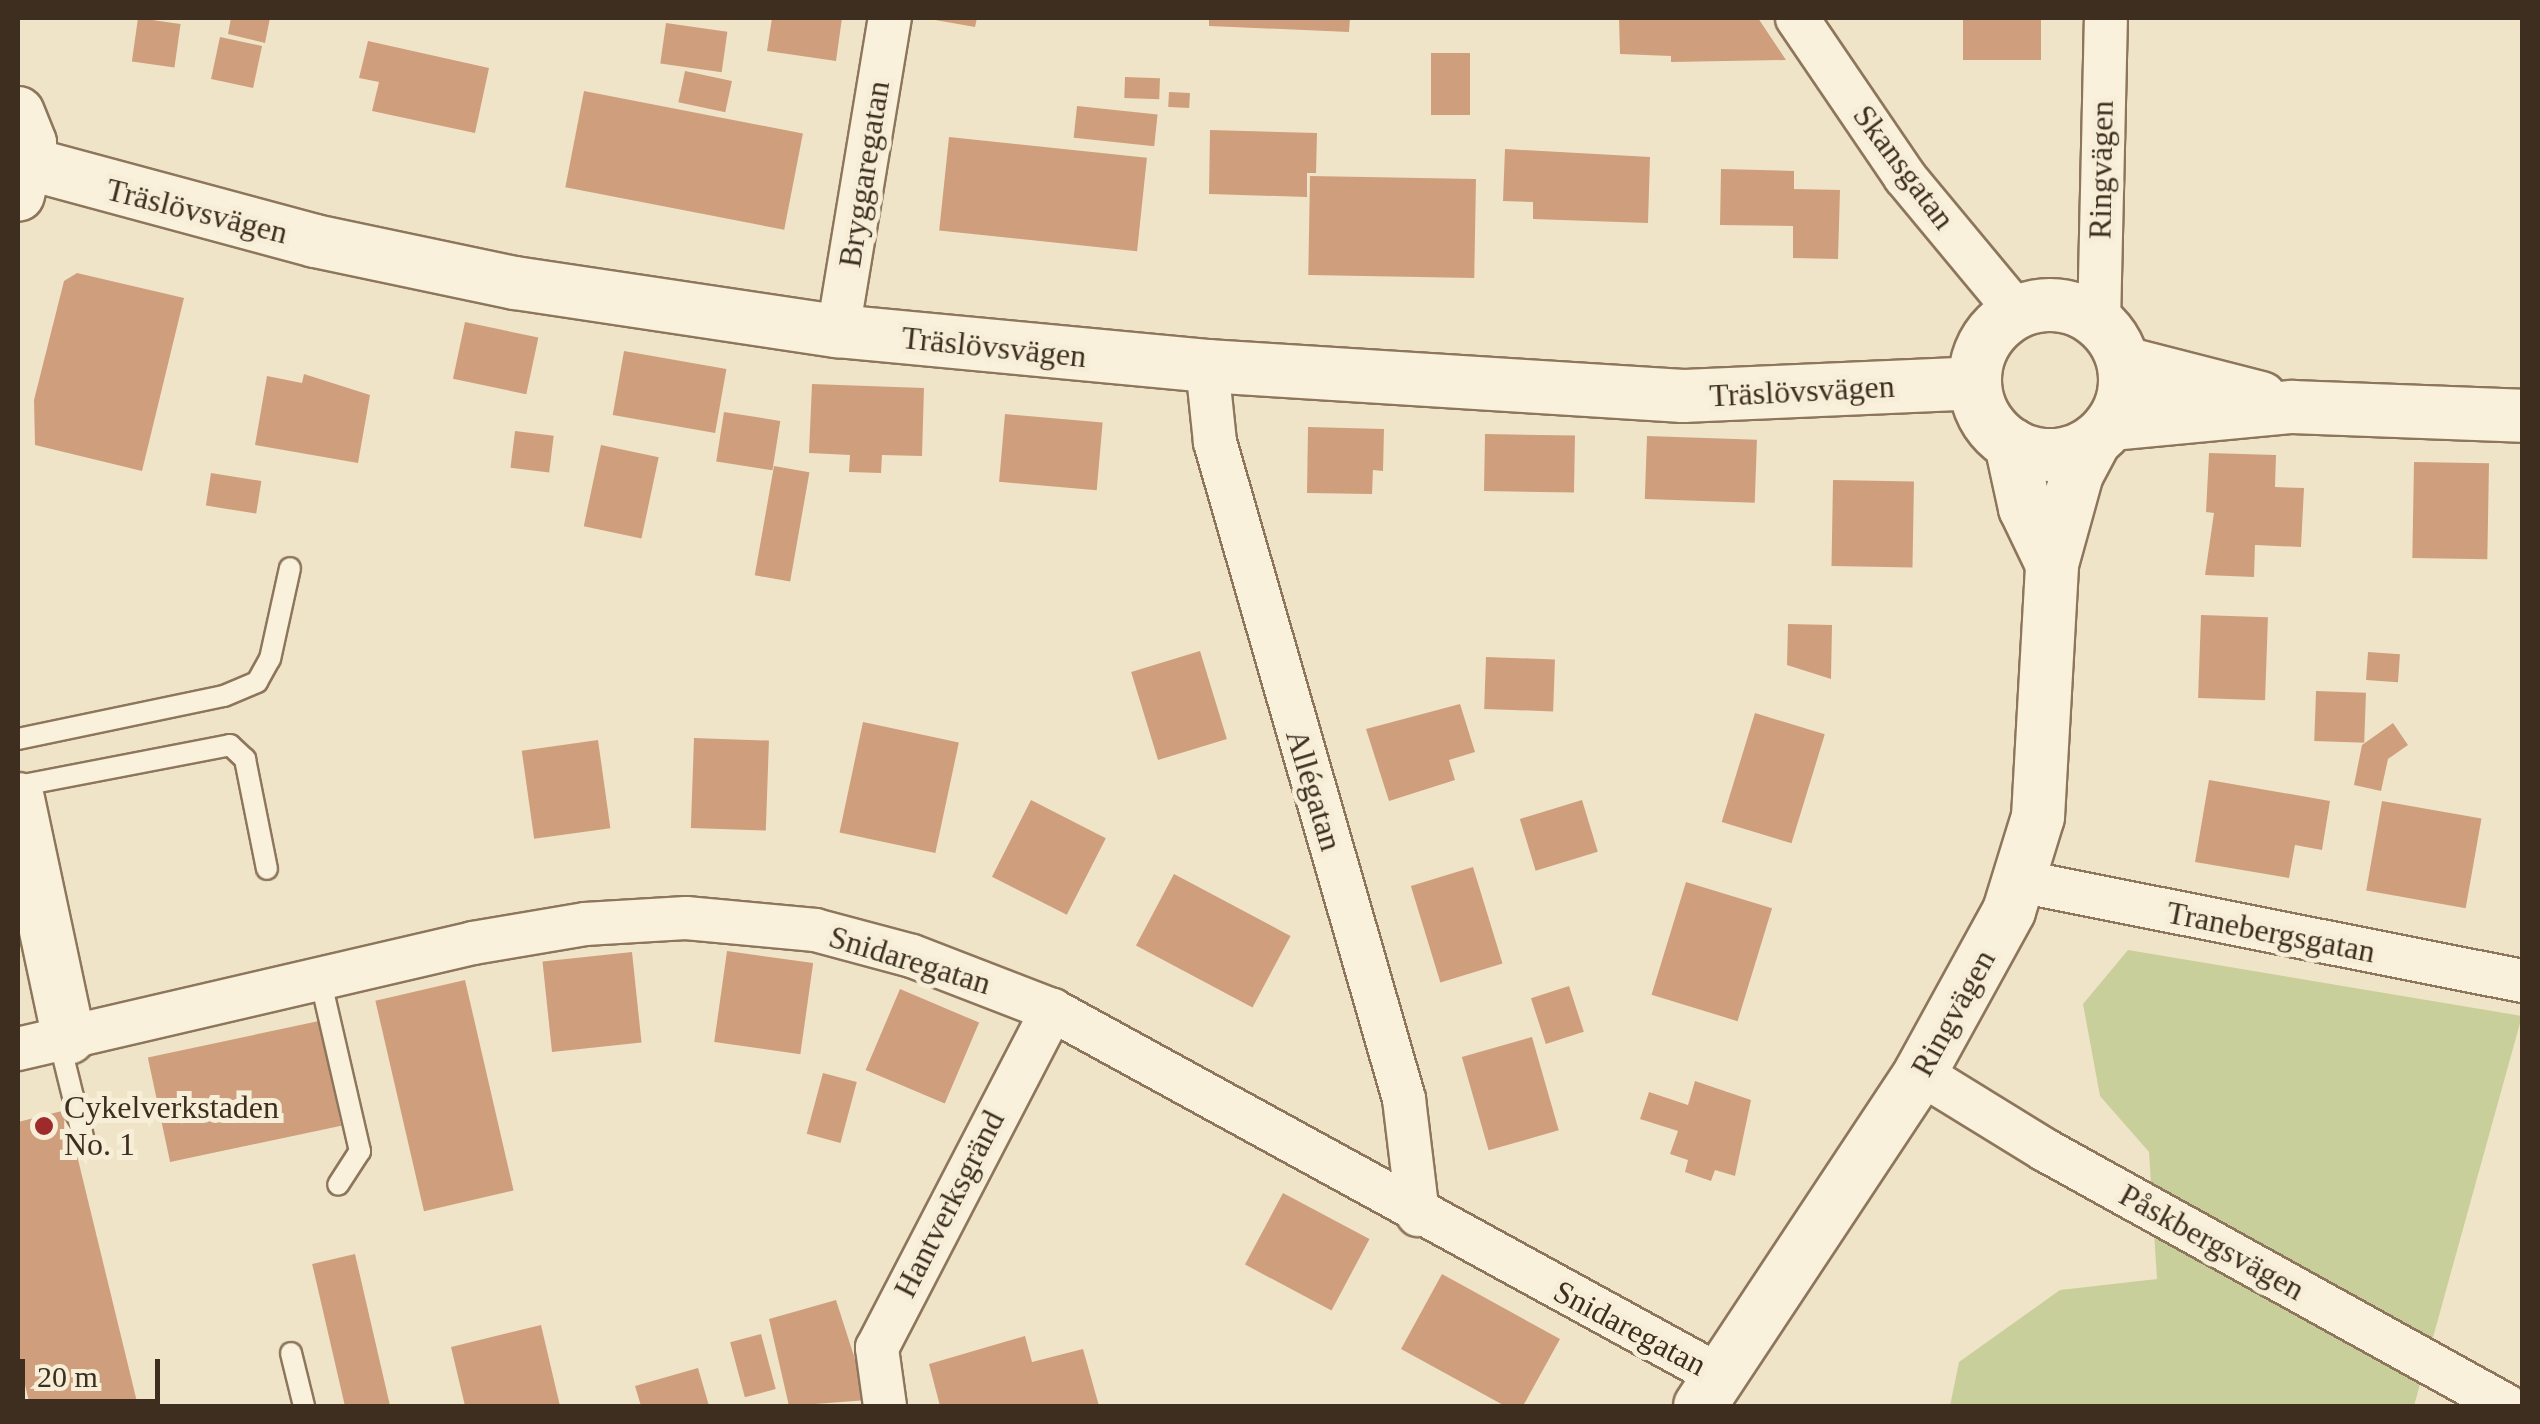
<!DOCTYPE html>
<meta charset="utf-8">
<style>
body{margin:0}
#map{position:relative;width:2540px;height:1424px;overflow:hidden;background:#f0e4c8;font-family:Georgia,serif}
div>[style]{position:absolute}
.green>*{inset:0;background:#c9cf9b}
.building>*{inset:0;background:#cf9f7d;transform-origin:0 0}
.roads{filter:drop-shadow(2px 0 #8d765c) drop-shadow(-2px 0 #8d765c) drop-shadow(0 2px #8d765c) drop-shadow(0 -2px #8d765c)}
.service>*{height:20px;margin:-10px;padding:0 10px;transform-origin:10px;border-radius:10px;background:#faf1dc}
.minor>*{height:42px;margin:-21px;padding:0 21px;transform-origin:21px;border-radius:21px;background:#faf1dc}
.tertiary>*{height:52px;margin:-26px;padding:0 26px;transform-origin:26px;border-radius:26px;background:#faf1dc}
.tertiary>.ring{margin:-26px;padding:0;box-sizing:content-box;background:none;border:52px solid #faf1dc;border-radius:50%}
.dots>*{width:28px;height:28px;translate:-50% -50%;box-sizing:border-box;border:5px solid #f7eed8;border-radius:50%}
span{translate:-50% -50%;white-space:nowrap;text-align:center;line-height:1.15;-webkit-text-stroke:10px #f7eed8;paint-order:stroke}
.street-label{font-size:32px;color:#3d2e20}
.poi-label{font-size:32px;color:#3d2e20}
.left{translate:0 -50%;text-align:left}
.frame{position:absolute;inset:0;border:20px solid #3d2e20;pointer-events:none}
.scale{position:absolute;left:20px;top:1359px;width:140px;height:45px;box-sizing:border-box;border:5px solid #3d2e20;border-top:0;padding-left:12px;font-size:30px;line-height:35px;white-space:nowrap;color:#3d2e20;-webkit-text-stroke:8px #f7eed8;paint-order:stroke}
</style>
<div id="map">
<div class="green">
<div style="clip-path:polygon(2128px 950px,2522px 1016px,2414px 1406px,1950px 1406px,1959px 1362px,2060px 1290px,2157px 1279px,2149px 1152px,2100px 1096px,2083px 1004px)"></div>
</div>
<div class="building">
<div style="left:138px;top:18px;width:43px;height:44px;rotate:8deg"></div>
<div style="clip-path:polygon(231px 18px,270px 18px,265px 43px,228px 34px)"></div>
<div style="clip-path:polygon(772px 18px,842px 18px,836px 61px,767px 51px)"></div>
<div style="clip-path:polygon(924px 18px,977px 18px,975px 27px)"></div>
<div style="clip-path:polygon(1209px 18px,1350px 18px,1349px 32px,1209px 26px)"></div>
<div style="clip-path:polygon(1619px 18px,1758px 18px,1786px 60px,1671px 62px,1671px 56px,1620px 54px)"></div>
<div style="left:1963px;top:18px;width:78px;height:42px"></div>
<div style="left:666px;top:23px;width:62px;height:41px;rotate:8deg"></div>
<div style="left:220px;top:37px;width:43px;height:43px;rotate:12deg"></div>
<div style="clip-path:polygon(368px 41px,489px 68px,475px 133px,372px 111px,379px 82px,359px 78px)"></div>
<div style="left:1431px;top:53px;width:39px;height:62px"></div>
<div style="left:685px;top:71px;width:48px;height:32px;rotate:12deg"></div>
<div style="left:1125px;top:77px;width:35px;height:21px;rotate:2deg"></div>
<div style="left:584px;top:91px;width:223px;height:98px;rotate:11deg"></div>
<div style="left:1169px;top:92px;width:21px;height:15px;rotate:3deg"></div>
<div style="left:1077px;top:106px;width:81px;height:32px;rotate:6deg"></div>
<div style="clip-path:polygon(1210px 130px,1317px 133px,1316px 173px,1307px 173px,1307px 197px,1209px 194px)"></div>
<div style="left:949px;top:137px;width:199px;height:94px;rotate:6deg"></div>
<div style="clip-path:polygon(1505px 149px,1650px 157px,1648px 223px,1533px 219px,1533px 202px,1503px 201px)"></div>
<div style="clip-path:polygon(1721px 169px,1794px 171px,1794px 189px,1840px 190px,1838px 259px,1793px 258px,1793px 226px,1720px 225px)"></div>
<div style="left:1310px;top:176px;width:166px;height:99px;rotate:1deg"></div>
<div style="clip-path:polygon(77px 273px,184px 298px,142px 471px,35px 445px,34px 400px,64px 281px)"></div>
<div style="left:465px;top:322px;width:75px;height:58px;rotate:12deg"></div>
<div style="left:624px;top:351px;width:104px;height:65px;rotate:10deg"></div>
<div style="clip-path:polygon(304px 374px,370px 395px,358px 463px,255px 445px,267px 376px,302px 383px)"></div>
<div style="clip-path:polygon(812px 384px,924px 388px,922px 456px,882px 455px,881px 473px,849px 472px,850px 455px,809px 453px)"></div>
<div style="left:724px;top:412px;width:57px;height:50px;rotate:9deg"></div>
<div style="left:1005px;top:414px;width:98px;height:68px;rotate:5deg"></div>
<div style="clip-path:polygon(1308px 427px,1384px 429px,1383px 471px,1373px 470px,1372px 494px,1307px 493px)"></div>
<div style="left:515px;top:431px;width:39px;height:37px;rotate:7deg"></div>
<div style="left:1485px;top:434px;width:90px;height:57px;rotate:1deg"></div>
<div style="left:1647px;top:436px;width:110px;height:63px;rotate:2deg"></div>
<div style="left:601px;top:445px;width:59px;height:83px;rotate:12deg"></div>
<div style="clip-path:polygon(2209px 453px,2276px 455px,2275px 487px,2304px 488px,2301px 547px,2255px 545px,2254px 577px,2205px 575px,2214px 513px,2206px 512px)"></div>
<div style="left:2414px;top:462px;width:75px;height:96px;rotate:1deg"></div>
<div style="left:774px;top:466px;width:36px;height:111px;rotate:10deg"></div>
<div style="left:211px;top:473px;width:51px;height:33px;rotate:9deg"></div>
<div style="left:1833px;top:480px;width:81px;height:86px;rotate:1deg"></div>
<div style="left:2201px;top:615px;width:67px;height:83px;rotate:2deg"></div>
<div style="clip-path:polygon(1788px 624px,1832px 625px,1831px 679px,1787px 665px)"></div>
<div style="left:1200px;top:651px;width:92px;height:72px;rotate:73deg"></div>
<div style="left:2368px;top:652px;width:32px;height:28px;rotate:4deg"></div>
<div style="left:1486px;top:657px;width:69px;height:52px;rotate:2deg"></div>
<div style="left:2316px;top:691px;width:50px;height:50px;rotate:2deg"></div>
<div style="clip-path:polygon(1460px 704px,1475px 752px,1449px 760px,1455px 780px,1389px 801px,1366px 729px)"></div>
<div style="left:1755px;top:713px;width:73px;height:114px;rotate:17deg"></div>
<div style="left:863px;top:722px;width:98px;height:113px;rotate:12deg"></div>
<div style="clip-path:polygon(2393px 723px,2408px 745px,2388px 759px,2381px 791px,2354px 785px,2362px 745px)"></div>
<div style="left:694px;top:738px;width:75px;height:90px;rotate:2deg"></div>
<div style="left:598px;top:740px;width:89px;height:77px;rotate:82deg"></div>
<div style="clip-path:polygon(2209px 780px,2330px 801px,2322px 850px,2295px 845px,2289px 878px,2195px 862px)"></div>
<div style="left:1031px;top:800px;width:84px;height:86px;rotate:27deg"></div>
<div style="left:1582px;top:800px;width:54px;height:65px;rotate:73deg"></div>
<div style="left:2382px;top:801px;width:101px;height:91px;rotate:10deg"></div>
<div style="left:1473px;top:867px;width:101px;height:65px;rotate:73deg"></div>
<div style="left:1174px;top:874px;width:132px;height:81px;rotate:28deg"></div>
<div style="left:1686px;top:882px;width:90px;height:118px;rotate:17deg"></div>
<div style="left:727px;top:951px;width:87px;height:92px;rotate:8deg"></div>
<div style="left:632px;top:952px;width:91px;height:90px;rotate:84deg"></div>
<div style="left:465px;top:980px;width:216px;height:92px;rotate:77deg"></div>
<div style="left:1569px;top:986px;width:48px;height:40px;rotate:72deg"></div>
<div style="left:900px;top:989px;width:86px;height:88px;rotate:23deg"></div>
<div style="left:319px;top:1021px;width:107px;height:175px;rotate:78deg"></div>
<div style="left:1532px;top:1037px;width:97px;height:73px;rotate:74deg"></div>
<div style="left:823px;top:1073px;width:35px;height:63px;rotate:15deg"></div>
<div style="clip-path:polygon(1695px 1081px,1751px 1100px,1735px 1176px,1715px 1170px,1711px 1181px,1685px 1172px,1688px 1160px,1670px 1154px,1678px 1131px,1640px 1119px,1649px 1092px,1688px 1105px)"></div>
<div style="clip-path:polygon(66px 1110px,138px 1406px,30px 1406px,18px 1355px,18px 1122px)"></div>
<div style="left:1283px;top:1193px;width:98px;height:81px;rotate:28deg"></div>
<div style="left:355px;top:1254px;width:156px;height:44px;rotate:77deg"></div>
<div style="clip-path:polygon(1442px 1274px,1560px 1339px,1523px 1406px,1505px 1406px,1401px 1349px)"></div>
<div style="clip-path:polygon(836px 1300px,868px 1400px,789px 1406px,769px 1319px)"></div>
<div style="clip-path:polygon(541px 1325px,560px 1406px,465px 1406px,451px 1347px)"></div>
<div style="left:761px;top:1334px;width:57px;height:32px;rotate:75deg"></div>
<div style="clip-path:polygon(1025px 1336px,1032px 1362px,1083px 1349px,1099px 1406px,940px 1406px,929px 1364px)"></div>
<div style="clip-path:polygon(698px 1368px,709px 1406px,641px 1406px,635px 1386px)"></div>
</div>
<div class="roads">
<div class="service">
<div style="left:18px;top:739px;width:210px;rotate:-11.8deg"></div>
<div style="left:224px;top:696px;width:36px;rotate:-23deg"></div>
<div style="left:257px;top:682px;width:26px;rotate:-61deg"></div>
<div style="left:270px;top:659px;width:93px;rotate:-77.6deg"></div>
<div style="left:18px;top:786px;width:216px;rotate:-10.9deg"></div>
<div style="left:230px;top:745px;width:21px;rotate:43deg"></div>
<div style="left:245px;top:759px;width:112px;rotate:78.7deg"></div>
<div style="left:320px;top:978px;width:178px;rotate:77deg"></div>
<div style="left:360px;top:1151px;width:40px;rotate:122.9deg"></div>
<div style="left:59px;top:1040px;width:100px;rotate:76.1deg"></div>
<div style="left:291px;top:1353px;width:55px;rotate:76.2deg"></div>
</div>
<div class="minor">
<div style="left:1797px;top:18px;width:192px;rotate:55.8deg"></div>
<div style="left:1905px;top:177px;width:175px;rotate:50.3deg"></div>
<div style="left:2099px;top:323px;width:305px;rotate:-88.7deg"></div>
<div style="left:838px;top:331px;width:317px;rotate:-80.6deg"></div>
<div style="left:1207px;top:366px;width:76px;rotate:84deg"></div>
<div style="left:1215px;top:442px;width:684px;rotate:73.95deg"></div>
<div style="left:1404px;top:1099px;width:117px;rotate:83.1deg"></div>
<div style="left:2019px;top:881px;width:513px;rotate:11.24deg"></div>
<div style="left:18px;top:1049px;width:467px;rotate:-13.1deg"></div>
<div style="left:473px;top:943px;width:114px;rotate:-9.6deg"></div>
<div style="left:585px;top:924px;width:101px;rotate:-3.4deg"></div>
<div style="left:686px;top:918px;width:130px;rotate:5.3deg"></div>
<div style="left:815px;top:930px;width:100px;rotate:15deg"></div>
<div style="left:912px;top:956px;width:150px;rotate:21.1deg"></div>
<div style="left:1052px;top:1010px;width:762px;rotate:28.72deg"></div>
<div style="left:1920px;top:1073px;width:147px;rotate:31.6deg"></div>
<div style="left:2045px;top:1150px;width:528px;rotate:28.99deg"></div>
<div style="left:885px;top:1406px;width:59px;rotate:-97.9deg"></div>
<div style="left:877px;top:1348px;width:381px;rotate:-62.6deg"></div>
</div>
<div class="tertiary">
<div style="left:18px;top:113px;width:32px;rotate:68deg"></div>
<div style="left:30px;top:143px;width:53px;rotate:103deg"></div>
<div style="left:30px;top:164px;width:295px;rotate:15.1deg"></div>
<div style="left:315px;top:241px;width:204px;rotate:11.9deg"></div>
<div style="left:515px;top:283px;width:327px;rotate:8.5deg"></div>
<div style="left:838px;top:331px;width:371px;rotate:5.4deg"></div>
<div style="left:1207px;top:366px;width:477px;rotate:3.6deg"></div>
<div style="left:1683px;top:396px;width:292px;rotate:-2.5deg"></div>
<div class="ring" style="left:1975px;top:305px;width:98px;height:98px"></div>
<div style="left:2124px;top:363px;width:141px;rotate:14.3deg"></div>
<div style="left:2111px;top:424px;width:182px;rotate:-5.4deg"></div>
<div style="left:2292px;top:407px;width:230px;rotate:2.2deg"></div>
<div style="left:2011px;top:444px;width:66px;rotate:77.7deg"></div>
<div style="left:2025px;top:508px;width:62px;rotate:64.3deg"></div>
<div style="left:18px;top:799px;width:244px;rotate:78deg"></div>
<div style="left:1700px;top:1406px;width:399px;rotate:-56.5deg"></div>
<div style="left:1920px;top:1073px;width:185px;rotate:-61.2deg"></div>
<div style="left:2009px;top:911px;width:98px;rotate:-72.9deg"></div>
<div style="left:2038px;top:817px;width:253px;rotate:-86.8deg"></div>
<div style="left:2052px;top:564px;width:93px;rotate:-74.5deg"></div>
<div style="left:2077px;top:474px;width:38px;rotate:-62deg"></div>
</div>
</div>
<div class="dots">
<div style="left:44px;top:1126px;background:#9e2a2b"></div>
</div>
<div class="street-label">
<span style="left:1904px;top:167px;rotate:53deg">Skansgatan</span>
<span style="left:2101px;top:170px;rotate:-89deg">Ringvägen</span>
<span style="left:864px;top:174px;rotate:-81deg">Bryggaregatan</span>
<span style="left:197px;top:211px;rotate:14deg">Träslövsvägen</span>
<span style="left:994px;top:347px;rotate:6deg">Träslövsvägen</span>
<span style="left:1802px;top:391px;rotate:-3deg">Träslövsvägen</span>
<span style="left:1314px;top:790px;rotate:73deg">Allégatan</span>
<span style="left:2271px;top:932px;rotate:11deg">Tranebergsgatan</span>
<span style="left:910px;top:960px;rotate:17deg">Snidaregatan</span>
<span style="left:1953px;top:1013px;rotate:-61deg">Ringvägen</span>
<span style="left:949px;top:1204px;rotate:-63deg">Hantverksgränd</span>
<span style="left:2212px;top:1242px;rotate:29deg">Påskbergsvägen</span>
<span style="left:1630px;top:1328px;rotate:28deg">Snidaregatan</span>
</div>
<div class="poi-label">
<span class="left" style="left:64px;top:1126px">Cykelverkstaden<br>No. 1</span>
</div>
<div class="frame"></div>
<div class="scale">20 m</div>
</div>
